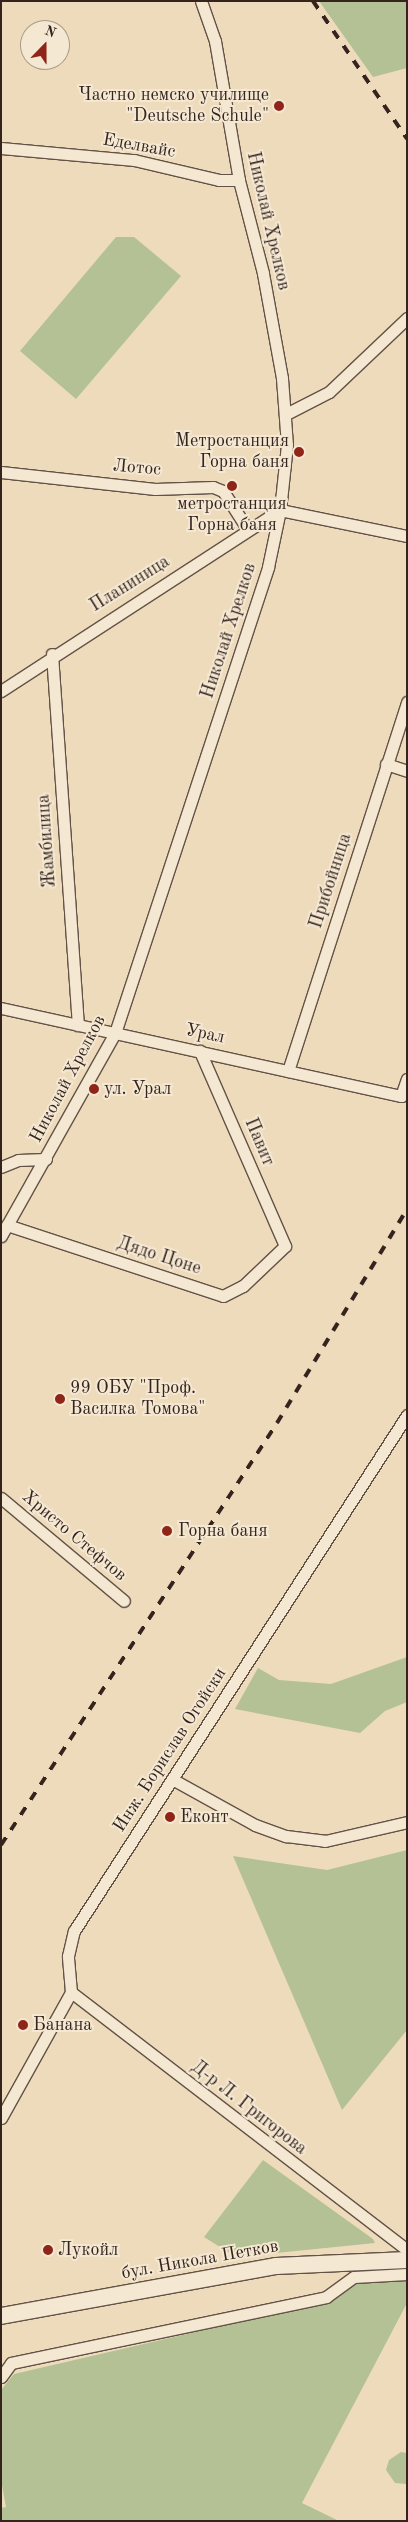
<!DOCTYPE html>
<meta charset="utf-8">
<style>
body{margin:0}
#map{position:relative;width:408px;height:2522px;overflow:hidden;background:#eedbbc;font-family:"Old Standard TT",serif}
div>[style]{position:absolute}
.green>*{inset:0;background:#b3c195}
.roads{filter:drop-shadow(1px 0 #635246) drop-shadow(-1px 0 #635246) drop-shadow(0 1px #635246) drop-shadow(0 -1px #635246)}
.street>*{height:11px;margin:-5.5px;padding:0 5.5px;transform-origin:5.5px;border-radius:5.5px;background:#f4e8d3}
.secondary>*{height:16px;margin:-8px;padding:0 8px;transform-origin:8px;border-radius:8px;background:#f4e8d3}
.rail>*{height:4px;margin-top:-2px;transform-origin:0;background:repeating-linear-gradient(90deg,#35241e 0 9px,transparent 0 18px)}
.dots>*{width:14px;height:14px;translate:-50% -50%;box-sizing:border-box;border:2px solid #f4e8d3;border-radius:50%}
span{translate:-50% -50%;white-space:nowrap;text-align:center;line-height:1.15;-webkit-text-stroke:4px #f4e8d3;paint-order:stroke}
.poi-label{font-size:18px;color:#35241e}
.right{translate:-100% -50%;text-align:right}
.left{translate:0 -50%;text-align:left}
.street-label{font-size:18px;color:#35241e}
.frame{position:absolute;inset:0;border:2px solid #35241e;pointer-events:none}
.north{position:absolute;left:20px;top:20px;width:50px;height:50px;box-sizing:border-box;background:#f4e8d3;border:1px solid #a89a8b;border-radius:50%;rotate:22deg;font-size:14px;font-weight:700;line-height:20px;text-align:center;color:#35241e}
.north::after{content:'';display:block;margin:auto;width:18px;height:22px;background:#8f2418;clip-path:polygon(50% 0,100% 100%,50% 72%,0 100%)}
</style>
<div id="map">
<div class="green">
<div style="clip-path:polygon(319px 1px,407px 1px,407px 68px,373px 77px)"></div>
<div style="clip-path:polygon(116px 237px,134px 237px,181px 276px,76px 399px,20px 351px)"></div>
<div style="clip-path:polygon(407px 1657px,407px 1702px,385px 1711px,360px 1733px,235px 1709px,258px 1668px,279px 1680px,331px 1684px)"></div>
<div style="clip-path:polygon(407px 1850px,407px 2030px,342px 2110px,233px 1856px,327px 1870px)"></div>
<div style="clip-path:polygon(263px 2160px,373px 2239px,375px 2243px,236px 2257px,204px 2237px)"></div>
<div style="clip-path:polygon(407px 2278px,407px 2303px,302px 2503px,339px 2521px,1px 2521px,1px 2508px,6px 2507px,1px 2480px,1px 2390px,14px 2374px,330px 2301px,360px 2281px)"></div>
<div style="clip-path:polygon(401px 2452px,407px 2453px,406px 2484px,395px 2483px,386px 2470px,389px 2460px)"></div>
</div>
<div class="roads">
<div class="street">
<div style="left:1px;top:148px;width:134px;rotate:5.2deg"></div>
<div style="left:134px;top:160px;width:87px;rotate:13.2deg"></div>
<div style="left:219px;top:180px;width:20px"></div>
<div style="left:286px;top:414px;width:48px;rotate:-27.1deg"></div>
<div style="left:329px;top:392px;width:108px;rotate:-43.5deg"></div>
<div style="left:1px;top:472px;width:155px;rotate:6.3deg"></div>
<div style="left:155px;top:489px;width:58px;rotate:-2deg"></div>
<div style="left:213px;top:487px;width:11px;rotate:22deg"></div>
<div style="left:223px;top:491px;width:46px;rotate:57.3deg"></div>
<div style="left:280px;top:510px;width:130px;rotate:11.6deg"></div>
<div style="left:52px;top:654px;width:372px;rotate:86deg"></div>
<div style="left:1px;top:691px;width:333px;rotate:-33deg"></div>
<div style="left:386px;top:764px;width:22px;rotate:18deg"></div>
<div style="left:1px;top:1008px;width:410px;rotate:12.4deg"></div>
<div style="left:401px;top:1096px;width:18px;rotate:-71deg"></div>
<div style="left:288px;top:1071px;width:388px;rotate:-72.1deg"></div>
<div style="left:1px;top:1167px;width:18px;rotate:-22deg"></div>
<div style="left:18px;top:1160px;width:28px;rotate:-2deg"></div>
<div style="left:7px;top:1225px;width:227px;rotate:18.2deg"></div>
<div style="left:223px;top:1296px;width:22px;rotate:-27deg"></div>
<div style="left:243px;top:1286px;width:58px;rotate:-43.6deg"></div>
<div style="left:285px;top:1246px;width:213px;rotate:-113.6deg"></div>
<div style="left:1px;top:1236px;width:233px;rotate:-60.7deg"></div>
<div style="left:115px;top:1033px;width:490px;rotate:-71.8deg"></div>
<div style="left:268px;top:567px;width:58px;rotate:-78.1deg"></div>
<div style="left:280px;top:510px;width:65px;rotate:-83.9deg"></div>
<div style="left:287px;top:445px;width:67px;rotate:-94.3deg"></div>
<div style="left:282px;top:378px;width:107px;rotate:-100.3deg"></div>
<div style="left:263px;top:273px;width:96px;rotate:-104.5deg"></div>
<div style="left:239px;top:180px;width:141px;rotate:-99.8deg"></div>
<div style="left:215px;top:41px;width:42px;rotate:-109.3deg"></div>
<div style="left:1px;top:1498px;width:160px;rotate:39.9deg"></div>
<div style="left:172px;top:1779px;width:95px;rotate:29deg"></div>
<div style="left:255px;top:1825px;width:33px;rotate:20deg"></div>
<div style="left:286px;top:1836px;width:39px;rotate:7deg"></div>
<div style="left:325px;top:1841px;width:84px;rotate:-13deg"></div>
<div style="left:71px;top:1992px;width:424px;rotate:37.5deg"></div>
<div style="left:1px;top:2118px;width:144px;rotate:-60.9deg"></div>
<div style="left:71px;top:1992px;width:36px;rotate:-95deg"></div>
<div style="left:68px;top:1956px;width:26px;rotate:-77deg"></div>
<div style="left:74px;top:1931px;width:614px;rotate:-57.16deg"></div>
<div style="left:1px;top:2377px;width:17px;rotate:-54deg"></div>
<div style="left:11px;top:2363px;width:322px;rotate:-11.8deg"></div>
<div style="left:326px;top:2297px;width:34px;rotate:-36deg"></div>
<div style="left:354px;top:2277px;width:53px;rotate:-3.2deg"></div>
</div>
<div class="secondary">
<div style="left:1px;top:2316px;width:280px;rotate:-10.3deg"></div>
<div style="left:276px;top:2266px;width:131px;rotate:-2.6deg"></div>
</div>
</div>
<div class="rail">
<div style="left:313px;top:1px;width:167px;rotate:55.7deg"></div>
<div style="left:1px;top:1845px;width:504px;rotate:-56.81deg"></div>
<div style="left:277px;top:1423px;width:250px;rotate:-58.7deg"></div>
</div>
<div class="dots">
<div style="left:279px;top:106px;background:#8f2418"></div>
<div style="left:299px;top:452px;background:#8f2418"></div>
<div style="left:232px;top:486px;background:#8f2418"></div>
<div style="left:94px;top:1089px;background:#8f2418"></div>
<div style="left:60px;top:1399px;background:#8f2418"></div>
<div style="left:167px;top:1531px;background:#8f2418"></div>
<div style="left:170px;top:1817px;background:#8f2418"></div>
<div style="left:23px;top:2025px;background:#8f2418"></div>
<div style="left:48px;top:2250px;background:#8f2418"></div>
</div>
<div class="poi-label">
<span class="right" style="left:269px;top:106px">Частно немско училище<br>"Deutsche Schule"</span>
<span class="right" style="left:289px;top:452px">Метростанция<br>Горна баня</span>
<span style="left:232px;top:515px">метростанция<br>Горна баня</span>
<span class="left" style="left:104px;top:1089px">ул. Урал</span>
<span class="left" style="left:70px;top:1399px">99 ОБУ "Проф.<br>Василка Томова"</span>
<span class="left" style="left:178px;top:1531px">Горна баня</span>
<span class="left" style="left:180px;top:1817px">Еконт</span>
<span class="left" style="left:33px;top:2025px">Банана</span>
<span class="left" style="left:58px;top:2250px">Лукойл</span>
</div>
<div class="street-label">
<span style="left:139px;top:146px;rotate:10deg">Еделвайс</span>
<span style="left:268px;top:221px;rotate:77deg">Николай Хрелков</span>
<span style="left:137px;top:468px;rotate:5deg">Лотос</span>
<span style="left:130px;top:584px;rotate:-32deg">Планиница</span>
<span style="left:229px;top:631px;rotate:-72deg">Николай Хрелков</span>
<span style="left:47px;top:841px;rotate:-94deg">Жамбилица</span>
<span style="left:331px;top:881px;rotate:-72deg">Прибойница</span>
<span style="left:205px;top:1034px;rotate:12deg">Урал</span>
<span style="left:68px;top:1079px;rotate:-62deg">Николай Хрелков</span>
<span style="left:259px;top:1142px;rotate:67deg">Павит</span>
<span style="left:159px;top:1256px;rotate:18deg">Дядо Цоне</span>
<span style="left:74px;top:1536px;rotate:40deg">Христо Стефчов</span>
<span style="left:170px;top:1750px;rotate:-57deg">Инж. Борислав Огойски</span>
<span style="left:249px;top:2108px;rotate:38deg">Д-р Л. Григорова</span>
<span style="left:200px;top:2260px;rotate:-10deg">бул. Никола Петков</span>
</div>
<div class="frame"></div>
<div class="north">N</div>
</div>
